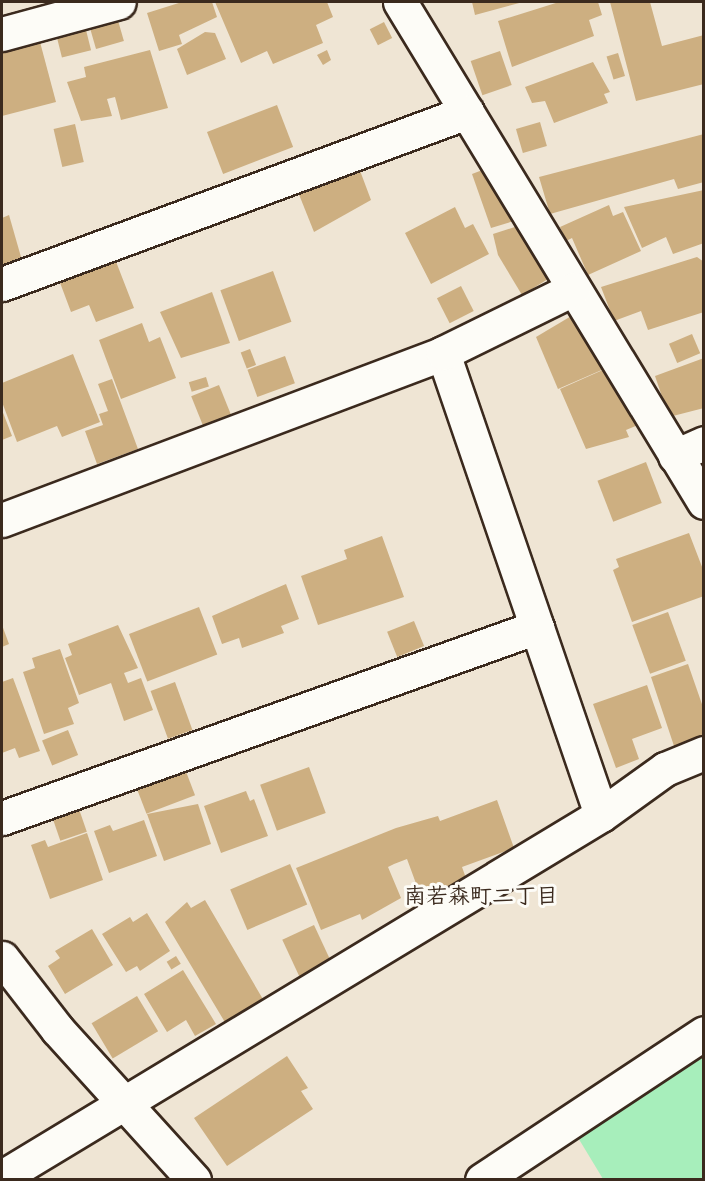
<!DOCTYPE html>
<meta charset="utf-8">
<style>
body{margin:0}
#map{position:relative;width:705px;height:1181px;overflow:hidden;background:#efe5d4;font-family:Delius,"Klee One",sans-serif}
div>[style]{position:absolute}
.green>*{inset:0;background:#a7eebb}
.building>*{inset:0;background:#cdaf81;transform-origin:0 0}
.roads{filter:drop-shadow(2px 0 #3b2a1e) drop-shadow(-2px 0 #3b2a1e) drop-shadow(0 2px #3b2a1e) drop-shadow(0 -2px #3b2a1e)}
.minor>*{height:33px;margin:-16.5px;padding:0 16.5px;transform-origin:16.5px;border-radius:16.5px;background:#fdfcf7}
span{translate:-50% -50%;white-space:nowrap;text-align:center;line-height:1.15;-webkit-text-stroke:6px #fdfcf7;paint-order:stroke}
.neighbourhood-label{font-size:22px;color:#3b2a1e;font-weight:700}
.frame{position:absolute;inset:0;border:3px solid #3b2a1e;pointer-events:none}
</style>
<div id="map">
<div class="green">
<div style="clip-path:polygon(703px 1053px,703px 1179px,603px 1179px,577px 1136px)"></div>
</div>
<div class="building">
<div style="clip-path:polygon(182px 2px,212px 2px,217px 17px,179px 35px,182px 44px,159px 51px,147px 13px)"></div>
<div style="clip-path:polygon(215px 2px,327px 2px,333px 17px,316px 25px,323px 43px,273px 64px,267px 51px,241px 63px)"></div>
<div style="clip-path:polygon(472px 2px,523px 2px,475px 15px)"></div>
<div style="clip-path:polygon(559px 2px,598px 2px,602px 15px,589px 20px,594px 36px,512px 67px,498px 21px)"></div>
<div style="clip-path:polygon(610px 2px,650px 2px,662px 46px,704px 35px,704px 84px,636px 101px)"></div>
<div style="left:117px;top:17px;width:25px;height:29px;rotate:74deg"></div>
<div style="left:384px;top:22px;width:18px;height:16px;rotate:63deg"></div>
<div style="left:85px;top:26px;width:25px;height:30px;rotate:76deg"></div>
<div style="clip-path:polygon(205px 32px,215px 33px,226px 59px,187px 75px,177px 49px)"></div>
<div style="clip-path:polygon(40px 42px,56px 102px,2px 116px,2px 52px)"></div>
<div style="clip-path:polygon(150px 50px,168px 108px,121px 120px,115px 97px,107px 99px,112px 116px,81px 121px,67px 82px,86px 77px,84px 67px)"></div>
<div style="clip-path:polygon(327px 50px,331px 60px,323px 65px,317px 55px)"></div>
<div style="left:500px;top:51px;width:36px;height:31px;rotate:71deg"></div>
<div style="left:618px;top:53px;width:24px;height:12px;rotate:73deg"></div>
<div style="clip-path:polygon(593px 62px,610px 92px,604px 94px,608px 103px,554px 123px,545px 101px,532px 103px,525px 87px)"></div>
<div style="left:277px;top:105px;width:45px;height:75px;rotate:69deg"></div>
<div style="left:540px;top:122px;width:25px;height:25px;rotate:74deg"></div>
<div style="left:75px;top:124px;width:39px;height:22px;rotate:77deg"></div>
<div style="clip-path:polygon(704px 134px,704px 182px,678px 189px,674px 179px,550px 214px,539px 177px)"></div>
<div style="clip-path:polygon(359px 168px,371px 200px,314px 232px,298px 192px)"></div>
<div style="clip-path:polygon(485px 169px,517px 220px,491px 228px,472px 174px)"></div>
<div style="clip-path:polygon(704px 190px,704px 243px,673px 254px,666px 237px,642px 248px,624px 207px)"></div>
<div style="clip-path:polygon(609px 205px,613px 216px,623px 212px,641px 251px,588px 275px,572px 238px,566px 241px,560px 227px)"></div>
<div style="clip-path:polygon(455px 207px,465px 228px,473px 224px,489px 254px,431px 284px,405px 233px)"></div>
<div style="clip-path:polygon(9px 215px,23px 264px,2px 270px,2px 218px)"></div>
<div style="clip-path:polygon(521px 225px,553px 276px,522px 295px,498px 255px,493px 234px)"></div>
<div style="clip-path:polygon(697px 257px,704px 262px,704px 312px,648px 330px,641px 311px,614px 321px,601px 287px)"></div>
<div style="clip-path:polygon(115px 259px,134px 308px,96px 322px,89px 305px,71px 312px,59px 280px)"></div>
<div style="left:273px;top:271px;width:54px;height:56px;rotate:70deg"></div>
<div style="left:461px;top:286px;width:28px;height:27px;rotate:63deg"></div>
<div style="clip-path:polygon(212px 292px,230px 343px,181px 358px,160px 312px)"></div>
<div style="clip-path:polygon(573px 315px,604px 369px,558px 389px,536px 337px)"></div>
<div style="clip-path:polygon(142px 323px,149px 342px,160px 337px,176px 378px,121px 399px,99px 340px)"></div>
<div style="left:692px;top:334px;width:21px;height:25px;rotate:67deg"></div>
<div style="left:250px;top:349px;width:17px;height:10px;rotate:69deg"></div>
<div style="clip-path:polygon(73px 354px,100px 422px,62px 437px,57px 426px,17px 442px,2px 402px,2px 383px)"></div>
<div style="left:285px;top:356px;width:29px;height:40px;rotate:70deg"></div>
<div style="clip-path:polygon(704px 358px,704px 408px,669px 417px,655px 376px)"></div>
<div style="clip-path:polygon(605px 369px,638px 425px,626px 430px,629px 437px,586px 449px,560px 389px)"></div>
<div style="left:206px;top:377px;width:10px;height:18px;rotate:73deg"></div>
<div style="clip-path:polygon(112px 379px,138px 449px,97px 464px,85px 431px,103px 425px,99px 414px,108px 411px,98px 384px)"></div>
<div style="left:219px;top:385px;width:32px;height:30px;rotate:68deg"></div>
<div style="clip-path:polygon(2px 410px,12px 436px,2px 440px)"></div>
<div style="left:646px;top:462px;width:44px;height:52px;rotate:69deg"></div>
<div style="clip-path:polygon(689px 533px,704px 572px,704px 596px,632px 622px,613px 570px,619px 567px,616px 559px)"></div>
<div style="clip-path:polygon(382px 536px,404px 597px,318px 625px,301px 576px,347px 559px,344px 550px)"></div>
<div style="clip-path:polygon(286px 584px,299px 619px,281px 626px,284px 633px,242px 648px,239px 638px,222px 644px,212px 616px)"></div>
<div style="left:199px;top:607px;width:51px;height:75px;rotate:69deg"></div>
<div style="left:668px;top:612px;width:52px;height:38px;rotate:70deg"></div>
<div style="left:414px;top:621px;width:27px;height:29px;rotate:68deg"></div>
<div style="clip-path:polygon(2px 625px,9px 644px,2px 647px)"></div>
<div style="clip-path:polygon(118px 625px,138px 668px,124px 673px,128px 683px,141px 678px,153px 710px,124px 721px,111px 683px,79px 695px,65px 658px,72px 655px,68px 644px)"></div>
<div style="clip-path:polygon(60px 649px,79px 703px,68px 708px,74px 724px,44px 734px,23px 672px,35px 668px,32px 658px)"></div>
<div style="clip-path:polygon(688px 664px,704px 710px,704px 739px,675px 749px,651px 677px)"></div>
<div style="clip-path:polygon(13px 678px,40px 751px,19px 758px,15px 748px,2px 753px,2px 682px)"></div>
<div style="left:175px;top:682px;width:51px;height:26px;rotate:70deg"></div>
<div style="clip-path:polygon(647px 685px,662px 728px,632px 739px,639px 759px,616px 768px,593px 704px)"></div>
<div style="left:68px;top:730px;width:27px;height:28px;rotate:68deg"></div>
<div style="left:309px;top:767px;width:49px;height:52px;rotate:70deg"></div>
<div style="left:185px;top:769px;width:28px;height:52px;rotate:69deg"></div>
<div style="clip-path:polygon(246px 791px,250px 801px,254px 799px,268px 836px,221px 853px,204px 806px)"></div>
<div style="clip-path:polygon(497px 800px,514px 848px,462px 867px,467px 881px,421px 897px,407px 859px,394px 864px,388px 867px,401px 898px,362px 920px,360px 914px,321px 930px,296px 868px,396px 828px,438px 816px,440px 821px)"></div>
<div style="clip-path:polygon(198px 804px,211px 844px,164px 861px,147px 814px)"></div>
<div style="left:79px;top:809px;width:24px;height:28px;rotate:71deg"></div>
<div style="clip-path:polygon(144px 820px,157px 856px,109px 873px,94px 831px,110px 825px,113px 831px)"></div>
<div style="clip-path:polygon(87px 833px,103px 880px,50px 899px,31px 845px,45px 840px,48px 847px)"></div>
<div style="left:290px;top:864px;width:44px;height:65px;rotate:67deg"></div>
<div style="clip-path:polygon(205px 900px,264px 1001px,226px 1024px,165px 922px,187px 902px,191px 908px)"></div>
<div style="clip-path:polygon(147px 913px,170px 951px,140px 971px,137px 966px,126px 972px,102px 934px,130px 917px,133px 922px)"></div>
<div style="left:314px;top:925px;width:41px;height:35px;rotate:65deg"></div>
<div style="clip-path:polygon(92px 929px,113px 965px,65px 994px,48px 966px,60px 958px,55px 951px)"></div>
<div style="left:176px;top:956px;width:9px;height:11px;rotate:58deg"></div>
<div style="clip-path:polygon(183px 970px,216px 1024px,195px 1036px,186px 1020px,167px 1032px,144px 994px)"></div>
<div style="left:137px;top:996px;width:41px;height:53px;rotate:59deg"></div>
<div style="clip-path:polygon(287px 1056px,308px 1088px,301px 1091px,313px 1109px,227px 1166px,194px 1118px)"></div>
</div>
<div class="roads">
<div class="minor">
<div style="left:400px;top:2px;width:585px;rotate:58.7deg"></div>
<div style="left:2px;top:34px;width:121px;rotate:-15.3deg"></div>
<div style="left:2px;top:284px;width:496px;rotate:-20.3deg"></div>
<div style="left:443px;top:353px;width:488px;rotate:71.1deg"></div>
<div style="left:675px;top:456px;width:32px;rotate:-24deg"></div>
<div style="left:2px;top:520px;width:472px;rotate:-20.7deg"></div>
<div style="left:443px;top:353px;width:145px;rotate:-26.2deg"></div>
<div style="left:2px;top:818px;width:568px;rotate:-19.65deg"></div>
<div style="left:2px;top:958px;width:90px;rotate:52.2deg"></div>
<div style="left:57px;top:1029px;width:204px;rotate:47.8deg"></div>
<div style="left:2px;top:1177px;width:700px;rotate:-31.15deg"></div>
<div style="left:601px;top:815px;width:79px;rotate:-35.7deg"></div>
<div style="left:665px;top:769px;width:42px;rotate:-22.3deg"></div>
<div style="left:482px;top:1180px;width:266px;rotate:-33.5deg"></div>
</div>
</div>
<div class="neighbourhood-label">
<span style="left:481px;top:896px">南若森町二丁目</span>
</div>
<div class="frame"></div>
</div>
